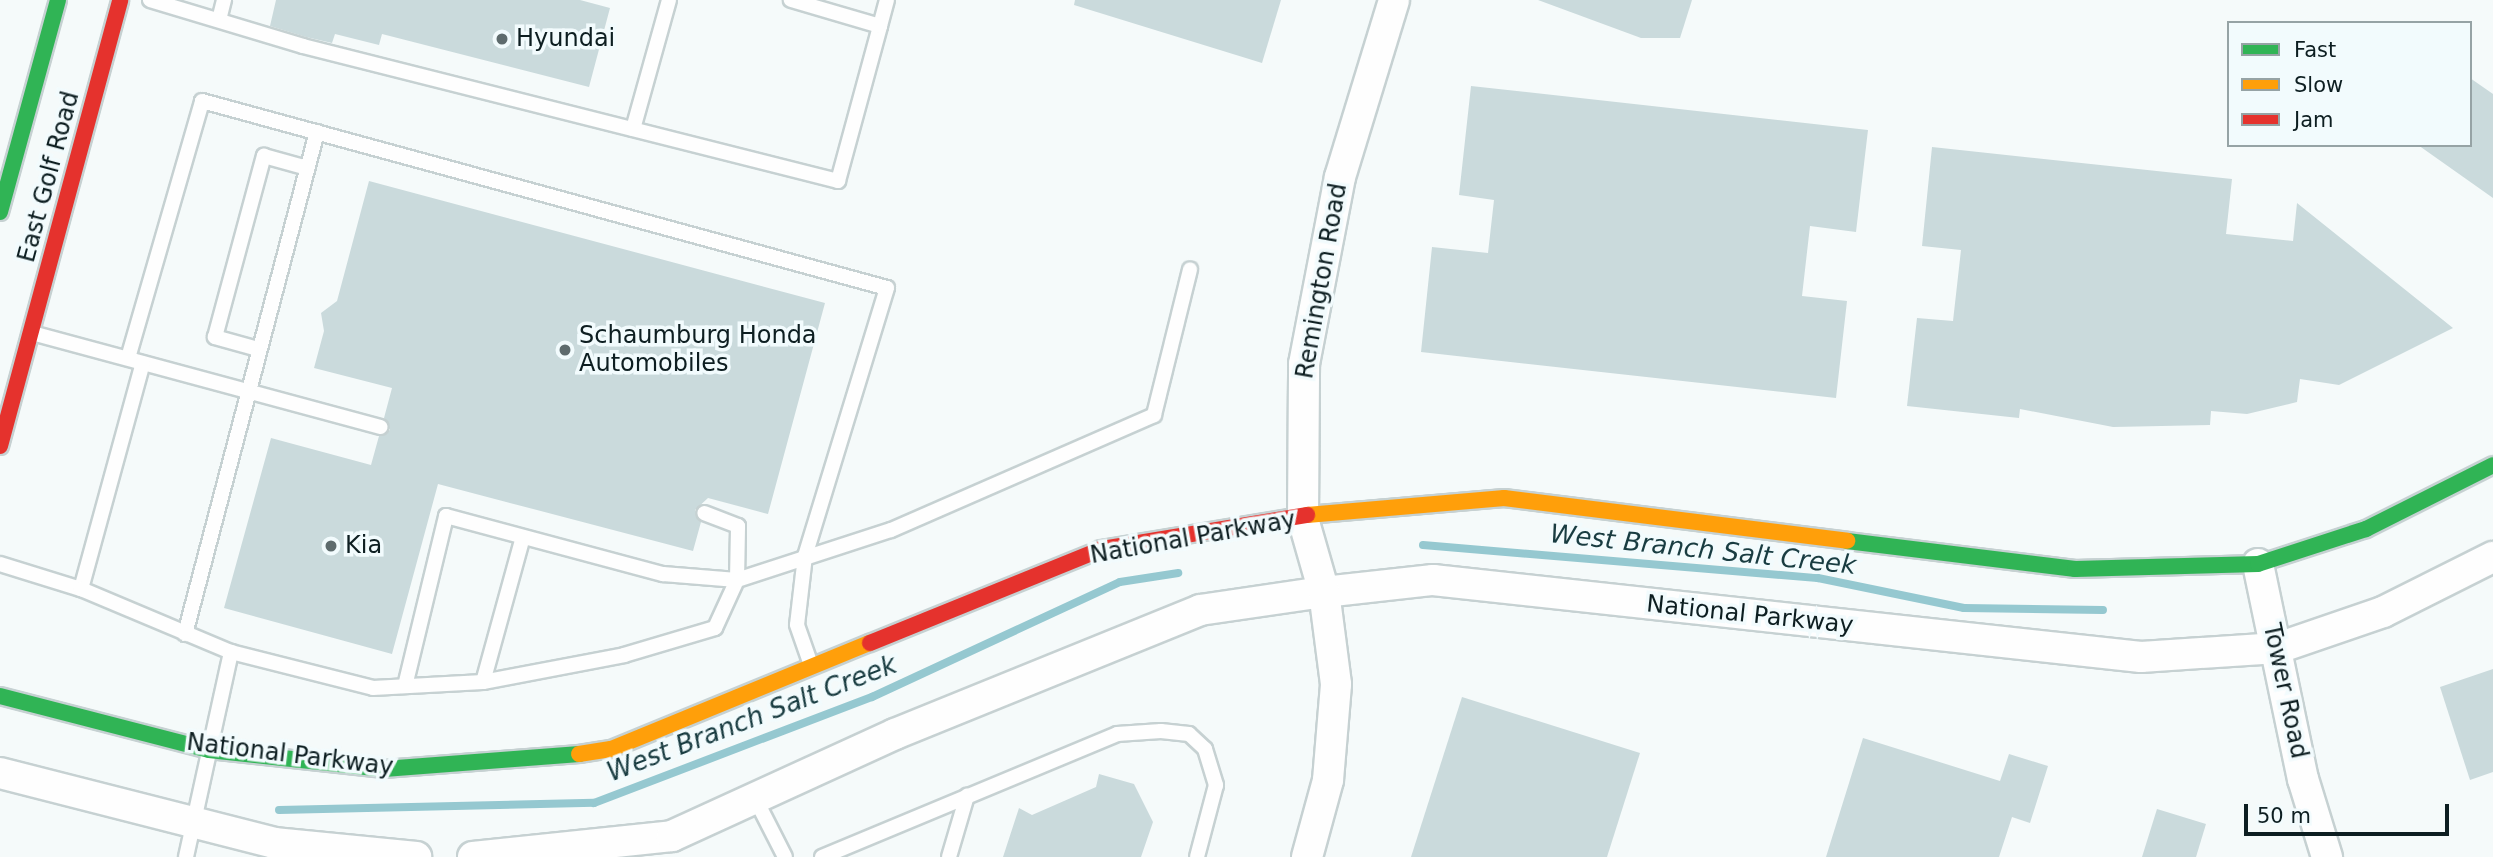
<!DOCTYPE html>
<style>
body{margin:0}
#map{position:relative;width:2493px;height:857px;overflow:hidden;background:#f5fafa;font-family:"DejaVu Sans",sans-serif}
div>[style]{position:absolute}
.stream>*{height:8px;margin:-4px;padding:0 4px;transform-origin:4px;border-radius:4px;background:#95c8d0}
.building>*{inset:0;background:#cadadc}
.roads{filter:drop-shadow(2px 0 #c6d1d2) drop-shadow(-2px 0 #c6d1d2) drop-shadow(0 2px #c6d1d2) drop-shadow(0 -2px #c6d1d2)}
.lane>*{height:14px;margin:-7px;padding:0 7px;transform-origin:7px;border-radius:7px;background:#fefefe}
.street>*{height:30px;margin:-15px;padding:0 15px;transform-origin:15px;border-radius:15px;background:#fefefe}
.fast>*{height:16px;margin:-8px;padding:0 8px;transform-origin:8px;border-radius:8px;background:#30b455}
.slow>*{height:16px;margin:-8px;padding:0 8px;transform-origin:8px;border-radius:8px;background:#ff9f0a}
.jam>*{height:16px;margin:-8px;padding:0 8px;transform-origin:8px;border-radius:8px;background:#e5322d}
.dots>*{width:19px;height:19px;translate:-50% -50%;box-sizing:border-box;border:4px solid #f2fbfd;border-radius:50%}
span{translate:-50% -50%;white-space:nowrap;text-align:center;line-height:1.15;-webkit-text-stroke:7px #f2fbfd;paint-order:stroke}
.poi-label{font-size:24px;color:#0d1e21}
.left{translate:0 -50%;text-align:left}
.street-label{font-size:24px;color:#0d1e21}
.water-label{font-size:26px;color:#193c41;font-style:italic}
.legend{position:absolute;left:2227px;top:21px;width:245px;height:126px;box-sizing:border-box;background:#f2fbfd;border:2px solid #96a3a5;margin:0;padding:9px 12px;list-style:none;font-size:21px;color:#0d1e21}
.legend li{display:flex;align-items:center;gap:14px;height:35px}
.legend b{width:35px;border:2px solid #96a3a5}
.scale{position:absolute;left:2244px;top:804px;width:205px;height:32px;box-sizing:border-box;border:4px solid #0d1e21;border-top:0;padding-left:9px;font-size:21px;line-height:24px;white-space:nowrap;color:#0d1e21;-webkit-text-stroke:5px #f2fbfd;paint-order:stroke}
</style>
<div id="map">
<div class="stream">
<div style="left:1423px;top:545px;width:396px;rotate:4.8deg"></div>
<div style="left:1818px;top:578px;width:149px;rotate:11.6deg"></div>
<div style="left:1964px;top:608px;width:139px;rotate:0.8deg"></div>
<div style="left:279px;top:810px;width:315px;rotate:-1.3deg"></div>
<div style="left:594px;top:803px;width:298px;rotate:-20.9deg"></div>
<div style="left:872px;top:697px;width:273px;rotate:-24.9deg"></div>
<div style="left:1120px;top:582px;width:59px;rotate:-8.8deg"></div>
</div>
<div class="building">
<div style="clip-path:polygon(276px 0,580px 0,610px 8px,589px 87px,382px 34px,379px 45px,335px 34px,332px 43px,306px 37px,270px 26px)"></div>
<div style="clip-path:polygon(1075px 0,1281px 0,1262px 63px,1074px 5px)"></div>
<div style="clip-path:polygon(1538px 0,1692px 0,1680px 38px,1641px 38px)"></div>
<div style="clip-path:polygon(2470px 78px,2493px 94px,2493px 198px,2418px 145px,2470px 145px)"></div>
<div style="clip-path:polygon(1471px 86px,1868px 130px,1856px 232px,1810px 226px,1802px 296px,1847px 301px,1836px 398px,1421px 352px,1432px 247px,1488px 253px,1494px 200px,1459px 195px)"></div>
<div style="clip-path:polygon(1932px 147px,2232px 179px,2226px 234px,2293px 241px,2297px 203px,2453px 328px,2339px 385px,2300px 379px,2297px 402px,2247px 414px,2211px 411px,2210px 425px,2113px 427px,2020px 409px,2019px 418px,1907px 406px,1917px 318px,1953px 321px,1961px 250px,1922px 246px)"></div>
<div style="clip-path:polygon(369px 181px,825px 303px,768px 514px,708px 498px,695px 510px,701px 522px,693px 551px,438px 484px,392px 654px,224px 608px,271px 438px,371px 465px,379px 436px,390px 430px,384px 418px,392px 388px,314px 368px,324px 331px,321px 313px,337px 301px)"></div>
<div style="clip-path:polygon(2493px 669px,2493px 772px,2470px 780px,2440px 687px)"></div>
<div style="clip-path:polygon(1462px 697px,1640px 753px,1607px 857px,1411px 857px)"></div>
<div style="clip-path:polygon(1863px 738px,2000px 781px,2009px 754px,2048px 766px,2030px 823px,2012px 817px,1999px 857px,1826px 857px)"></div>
<div style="clip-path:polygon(1099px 774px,1134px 784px,1153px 822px,1141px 857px,1003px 857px,1019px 808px,1032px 815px,1096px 787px)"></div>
<div style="clip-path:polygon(2157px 809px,2206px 824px,2196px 857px,2142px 857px)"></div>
</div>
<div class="roads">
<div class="lane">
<div style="left:150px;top:0;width:160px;rotate:16.7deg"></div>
<div style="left:303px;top:46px;width:552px;rotate:14.16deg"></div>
<div style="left:838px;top:181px;width:161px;rotate:-74.8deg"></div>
<div style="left:880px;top:26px;width:93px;rotate:-163.7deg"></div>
<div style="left:219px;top:20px;width:21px;rotate:-76deg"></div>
<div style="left:880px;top:26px;width:27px;rotate:-75deg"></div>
<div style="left:633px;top:129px;width:134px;rotate:-74.4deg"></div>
<div style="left:32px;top:333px;width:361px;rotate:15.1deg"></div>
<div style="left:258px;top:349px;width:45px;rotate:-164.4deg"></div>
<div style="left:215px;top:337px;width:188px;rotate:-74.9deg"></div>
<div style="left:264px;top:156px;width:45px;rotate:15.6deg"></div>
<div style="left:128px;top:358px;width:267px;rotate:-73.9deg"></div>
<div style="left:202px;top:101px;width:710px;rotate:15.27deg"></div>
<div style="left:887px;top:288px;width:280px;rotate:107deg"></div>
<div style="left:805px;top:556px;width:69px;rotate:96.6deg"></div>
<div style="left:797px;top:625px;width:42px;rotate:70.7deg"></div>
<div style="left:0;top:564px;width:85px;rotate:17.2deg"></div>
<div style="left:81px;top:589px;width:234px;rotate:-74.7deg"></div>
<div style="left:81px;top:589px;width:163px;rotate:22.8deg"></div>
<div style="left:185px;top:634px;width:519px;rotate:-75.27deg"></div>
<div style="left:483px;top:682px;width:150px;rotate:-74.6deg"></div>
<div style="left:405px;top:686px;width:175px;rotate:-76.4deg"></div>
<div style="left:446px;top:516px;width:225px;rotate:15deg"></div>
<div style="left:663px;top:574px;width:74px;rotate:4.6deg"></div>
<div style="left:737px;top:580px;width:162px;rotate:-18deg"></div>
<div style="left:891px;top:530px;width:287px;rotate:-23.6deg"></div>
<div style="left:1154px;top:415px;width:150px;rotate:-76.1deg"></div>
<div style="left:755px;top:798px;width:66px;rotate:63deg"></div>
<div style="left:186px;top:857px;width:210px;rotate:-77.6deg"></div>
<div style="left:231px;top:652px;width:146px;rotate:14.2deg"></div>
<div style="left:373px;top:688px;width:110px;rotate:-3.1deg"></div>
<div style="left:483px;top:682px;width:144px;rotate:-10.8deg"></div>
<div style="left:624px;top:655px;width:95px;rotate:-16.5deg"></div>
<div style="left:715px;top:628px;width:53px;rotate:-65.4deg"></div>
<div style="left:737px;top:580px;width:54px;rotate:-88.9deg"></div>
<div style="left:738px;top:526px;width:36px;rotate:-159deg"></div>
<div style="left:822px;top:857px;width:320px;rotate:-22.6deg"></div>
<div style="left:1117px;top:734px;width:44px;rotate:-3.9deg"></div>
<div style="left:1161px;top:731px;width:28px;rotate:6deg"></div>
<div style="left:1189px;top:734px;width:22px;rotate:43deg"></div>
<div style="left:1205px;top:749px;width:38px;rotate:73deg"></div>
<div style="left:1216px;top:785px;width:74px;rotate:104.8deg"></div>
<div style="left:949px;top:857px;width:64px;rotate:-73.6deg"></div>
</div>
<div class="street">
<div style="left:2258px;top:564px;width:220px;rotate:78.2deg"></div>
<div style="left:2303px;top:779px;width:82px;rotate:72.9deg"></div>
<div style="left:0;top:773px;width:283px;rotate:14.3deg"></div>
<div style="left:274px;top:843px;width:143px;rotate:5.6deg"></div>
<div style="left:473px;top:857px;width:200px;rotate:-6deg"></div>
<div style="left:672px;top:836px;width:245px;rotate:-24.6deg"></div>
<div style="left:895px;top:734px;width:329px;rotate:-22.1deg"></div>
<div style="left:1200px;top:610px;width:125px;rotate:-8.3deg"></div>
<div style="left:1324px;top:592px;width:110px;rotate:-6.3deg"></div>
<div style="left:1433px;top:580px;width:712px;rotate:6.21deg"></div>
<div style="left:2141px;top:657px;width:137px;rotate:-3.8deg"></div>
<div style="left:2278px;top:648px;width:111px;rotate:-18.9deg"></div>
<div style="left:2383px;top:612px;width:123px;rotate:-26.6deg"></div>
<div style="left:1307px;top:857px;width:80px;rotate:-74.7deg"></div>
<div style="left:1328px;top:780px;width:96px;rotate:-85.2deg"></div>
<div style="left:1336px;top:684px;width:93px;rotate:-97.4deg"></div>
<div style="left:1324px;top:592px;width:76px;rotate:-106deg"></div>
<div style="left:1303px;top:519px;width:155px;rotate:-89.6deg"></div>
<div style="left:1304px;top:364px;width:190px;rotate:-79.1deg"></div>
<div style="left:1340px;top:177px;width:185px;rotate:-73deg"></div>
</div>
<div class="fast">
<div style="left:0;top:212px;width:220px;rotate:-74.7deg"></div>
<div style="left:1847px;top:541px;width:230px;rotate:7deg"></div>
<div style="left:2075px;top:569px;width:183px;rotate:-1.6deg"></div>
<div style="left:2258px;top:564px;width:114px;rotate:-18deg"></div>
<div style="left:2366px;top:529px;width:142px;rotate:-26.7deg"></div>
<div style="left:0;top:696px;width:216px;rotate:14.5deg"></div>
<div style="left:209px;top:750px;width:176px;rotate:6.2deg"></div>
<div style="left:384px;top:769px;width:196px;rotate:-4.4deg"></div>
</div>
<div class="slow">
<div style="left:1307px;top:515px;width:198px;rotate:-4.9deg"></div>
<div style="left:1504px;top:498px;width:346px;rotate:7.1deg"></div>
<div style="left:579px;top:754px;width:32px;rotate:-9deg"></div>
<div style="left:611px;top:749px;width:280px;rotate:-22.3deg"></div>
</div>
<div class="jam">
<div style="left:0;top:446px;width:462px;rotate:-74.9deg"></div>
<div style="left:870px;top:643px;width:249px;rotate:-22.1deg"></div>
<div style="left:1101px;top:549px;width:209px;rotate:-9.4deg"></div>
</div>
</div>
<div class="dots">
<div style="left:502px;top:39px;background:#5e6b6d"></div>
<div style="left:565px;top:350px;background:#5e6b6d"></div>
<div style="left:331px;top:546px;background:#5e6b6d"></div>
</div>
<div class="poi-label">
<span class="left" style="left:516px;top:39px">Hyundai</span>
<span class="left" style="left:579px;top:350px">Schaumburg Honda<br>Automobiles</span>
<span class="left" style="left:345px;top:546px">Kia</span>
</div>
<div class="street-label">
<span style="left:49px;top:177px;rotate:-75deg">East Golf Road</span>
<span style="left:1322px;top:281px;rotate:-80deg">Remington Road</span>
<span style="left:1193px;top:538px;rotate:-10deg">National Parkway</span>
<span style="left:1750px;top:615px;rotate:6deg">National Parkway</span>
<span style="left:2285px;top:691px;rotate:78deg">Tower Road</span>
<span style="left:290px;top:755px;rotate:7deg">National Parkway</span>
</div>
<div class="water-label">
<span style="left:1703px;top:550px;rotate:6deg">West Branch Salt Creek</span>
<span style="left:752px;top:719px;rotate:-21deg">West Branch Salt Creek</span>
</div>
<ul class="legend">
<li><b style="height:9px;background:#30b455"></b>Fast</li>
<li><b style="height:9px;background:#ff9f0a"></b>Slow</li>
<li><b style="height:9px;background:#e5322d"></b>Jam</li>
</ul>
<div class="scale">50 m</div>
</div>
